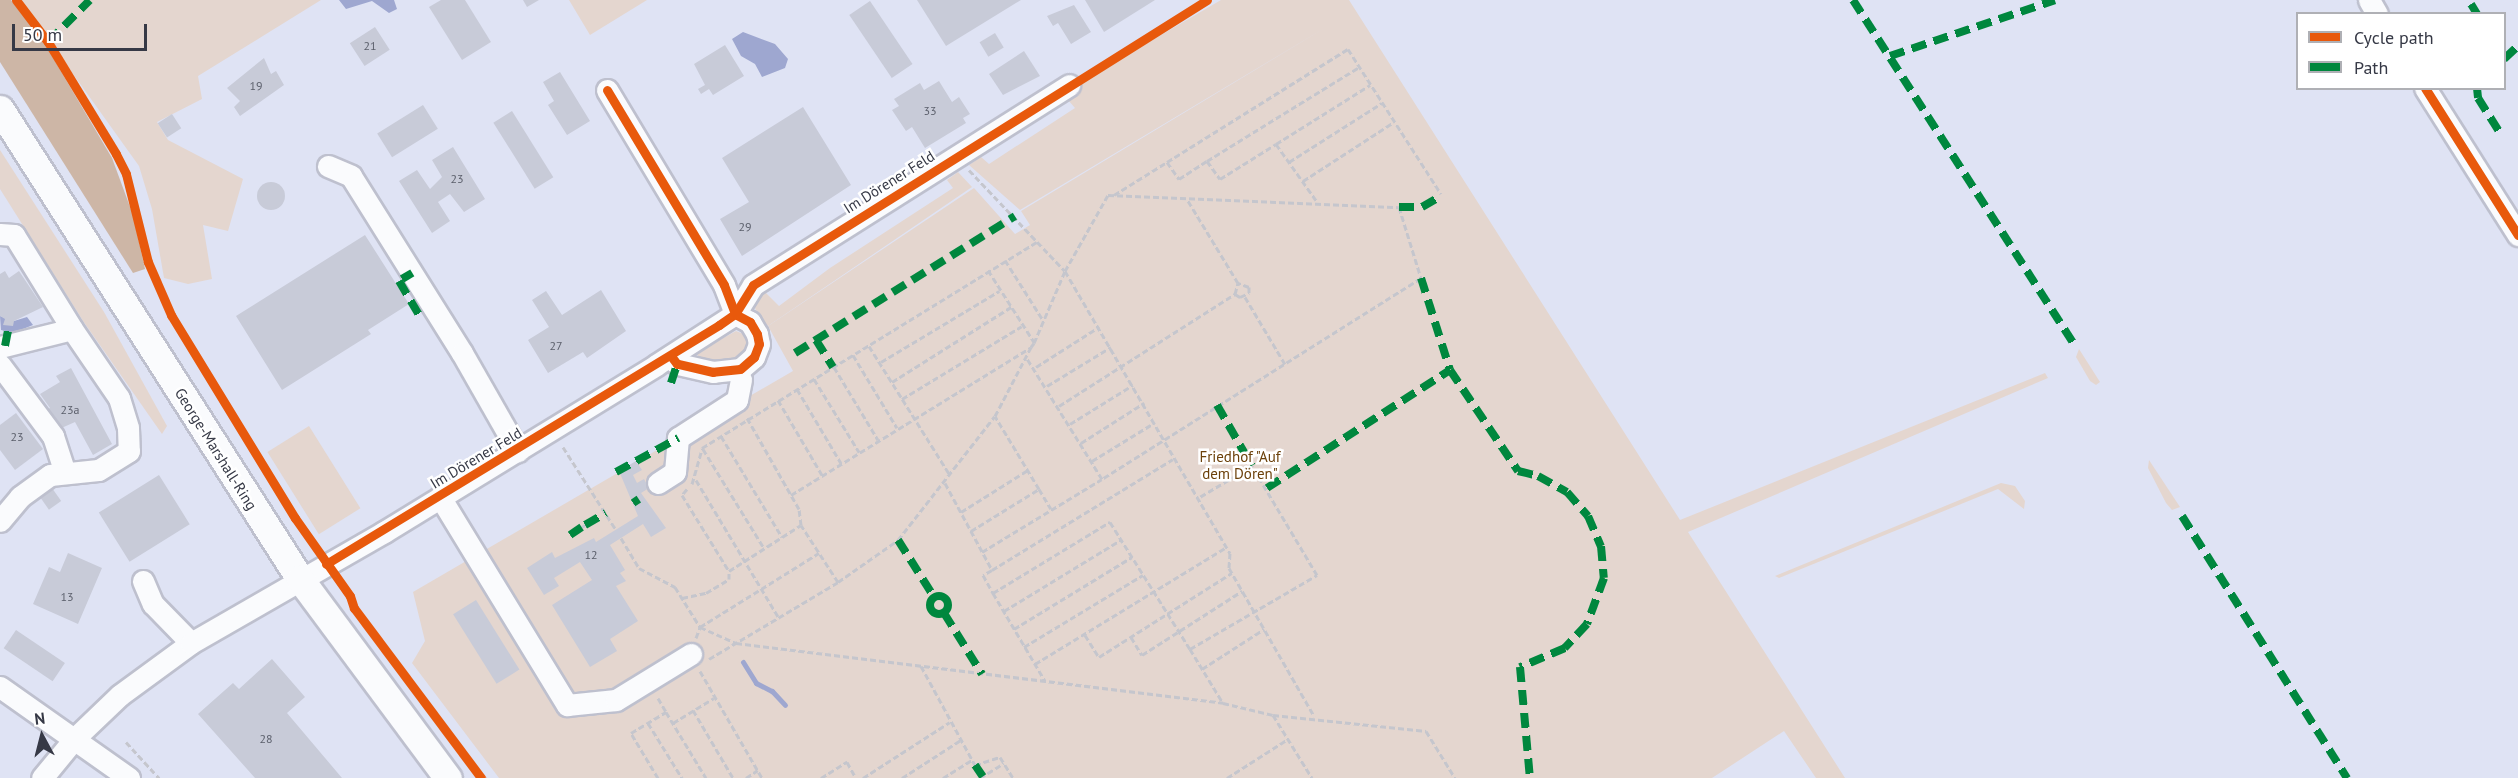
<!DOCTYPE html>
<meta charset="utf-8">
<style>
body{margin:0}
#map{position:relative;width:2518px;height:778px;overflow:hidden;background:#dfe3f4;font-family:"PT Sans",sans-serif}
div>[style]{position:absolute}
.green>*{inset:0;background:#e4d6cf;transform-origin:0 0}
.forest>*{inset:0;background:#cdb6a6}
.water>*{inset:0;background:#9ea7d0}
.stream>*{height:5px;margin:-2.5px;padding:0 2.5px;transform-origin:2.5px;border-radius:2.5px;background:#9ea7d0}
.building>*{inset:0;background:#c8cbd8;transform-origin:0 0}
.round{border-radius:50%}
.path>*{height:3px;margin-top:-1.5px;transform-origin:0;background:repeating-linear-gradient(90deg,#c5c6cd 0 6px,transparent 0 9px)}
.roads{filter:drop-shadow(2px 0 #bec0ce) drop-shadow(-2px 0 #bec0ce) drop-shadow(0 2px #bec0ce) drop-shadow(0 -2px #bec0ce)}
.minor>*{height:21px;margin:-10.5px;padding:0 10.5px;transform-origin:10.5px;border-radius:10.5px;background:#fafbfd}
.major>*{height:27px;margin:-13.5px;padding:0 13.5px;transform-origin:13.5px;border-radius:13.5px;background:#fafbfd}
.quiet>*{height:8px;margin-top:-4px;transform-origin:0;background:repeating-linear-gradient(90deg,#00873e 0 15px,transparent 0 23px)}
.quiet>.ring{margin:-4px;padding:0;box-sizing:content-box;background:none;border:8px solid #00873e;border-radius:50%}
.cycleway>*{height:9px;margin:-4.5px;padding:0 4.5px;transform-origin:4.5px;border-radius:4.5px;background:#e8590c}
span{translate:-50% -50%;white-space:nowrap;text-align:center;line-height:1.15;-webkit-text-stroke:5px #fff;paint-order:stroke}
.number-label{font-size:12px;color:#5a5e6a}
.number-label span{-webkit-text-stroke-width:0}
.street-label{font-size:15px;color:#363946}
.park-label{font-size:15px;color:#6c410b}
.legend{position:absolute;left:2296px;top:12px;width:210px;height:78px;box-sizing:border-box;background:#fff;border:2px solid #afb0b5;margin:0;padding:8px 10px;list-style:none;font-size:18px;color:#363946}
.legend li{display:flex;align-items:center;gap:12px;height:30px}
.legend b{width:30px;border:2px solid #afb0b5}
.north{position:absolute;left:12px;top:706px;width:60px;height:60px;-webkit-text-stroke:4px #fff;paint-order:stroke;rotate:353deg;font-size:16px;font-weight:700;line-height:24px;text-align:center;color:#363946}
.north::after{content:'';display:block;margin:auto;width:21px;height:27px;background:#363946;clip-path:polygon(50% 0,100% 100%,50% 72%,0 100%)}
.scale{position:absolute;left:12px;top:24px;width:135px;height:27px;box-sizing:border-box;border:3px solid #363946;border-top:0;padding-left:8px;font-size:18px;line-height:21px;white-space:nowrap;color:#363946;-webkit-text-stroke:4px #fff;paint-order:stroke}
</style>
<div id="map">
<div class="green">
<div style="clip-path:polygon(20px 0,321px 0,198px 76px,202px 99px,157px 122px,168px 140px,243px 179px,228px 231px,203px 225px,212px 279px,188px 284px,164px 278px,152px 209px,139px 166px)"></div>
<div style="clip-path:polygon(569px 0,647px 0,590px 35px)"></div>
<div style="clip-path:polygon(1221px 0,1349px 0,1680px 520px,2045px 373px,2048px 378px,1688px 532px,1845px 778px,1816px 778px,1784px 731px,1712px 778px,499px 778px,412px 663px,425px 641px,413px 592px,793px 371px,768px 326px,974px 188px,1015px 234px,1030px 225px,1021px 211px,1328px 26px,1020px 210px,969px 165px,981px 157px,989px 164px,1075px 108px,1062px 93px)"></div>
<div style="clip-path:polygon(0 150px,104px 312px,167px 426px,162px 434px,83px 321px,0 189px)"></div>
<div style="clip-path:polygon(958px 172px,972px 187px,768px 326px,759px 317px,755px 308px,758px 294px,763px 290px,779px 306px,830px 268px,953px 188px,947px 180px)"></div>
<div style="clip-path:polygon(736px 331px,746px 335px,751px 349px,739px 362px,702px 362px,696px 353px)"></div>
<div style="clip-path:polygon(2079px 349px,2100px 382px,2096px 385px,2090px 381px,2076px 357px)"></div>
<div style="left:309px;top:426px;width:97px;height:49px;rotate:58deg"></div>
<div style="clip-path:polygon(2149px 460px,2180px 507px,2172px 510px,2166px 503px,2148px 468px)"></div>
<div style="clip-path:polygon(2001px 483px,2015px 486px,2025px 501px,2024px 509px,1998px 489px,1779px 578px,1775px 576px)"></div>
</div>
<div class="forest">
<div style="clip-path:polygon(0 0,11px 0,46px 46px,112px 158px,133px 215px,145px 269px,133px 273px,0 62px)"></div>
</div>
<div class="water">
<div style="clip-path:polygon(339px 0,394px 0,397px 9px,389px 13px,372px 1px,346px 9px)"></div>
<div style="clip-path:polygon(743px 32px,775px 44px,788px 59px,785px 68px,762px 77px,755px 64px,741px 56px,732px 39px)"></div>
<div style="clip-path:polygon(0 316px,14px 321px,27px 317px,33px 325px,13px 333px,1px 330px)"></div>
</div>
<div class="stream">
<div style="left:743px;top:662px;width:25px;rotate:58deg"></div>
<div style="left:756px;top:683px;width:18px;rotate:27deg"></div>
<div style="left:772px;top:691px;width:19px;rotate:47deg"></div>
</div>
<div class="building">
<div style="clip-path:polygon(441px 0,465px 0,491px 42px,462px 60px,429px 7px)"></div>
<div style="clip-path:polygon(523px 0,539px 0,527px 7px)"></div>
<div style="clip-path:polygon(917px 0,1021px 0,946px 46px)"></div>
<div style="clip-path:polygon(1085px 0,1155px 0,1104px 32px)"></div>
<div style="left:870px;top:1px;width:76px;height:25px;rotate:56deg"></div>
<div style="clip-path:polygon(1074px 5px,1091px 32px,1071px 44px,1058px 23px,1053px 26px,1047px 16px)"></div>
<div style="left:375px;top:27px;width:27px;height:30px;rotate:57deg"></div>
<div style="left:995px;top:33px;width:17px;height:18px;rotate:59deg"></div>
<div style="clip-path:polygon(725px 45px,744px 76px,713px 95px,709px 89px,701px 94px,698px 89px,705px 85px,694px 64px)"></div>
<div style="clip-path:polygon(1024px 51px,1040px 76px,1003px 95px,989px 74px)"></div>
<div style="clip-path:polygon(264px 58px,271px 74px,276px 71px,284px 85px,240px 116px,234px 107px,240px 101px,227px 88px)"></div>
<div style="clip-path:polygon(560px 72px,590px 121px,567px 135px,548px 105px,554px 101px,543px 82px)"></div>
<div style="clip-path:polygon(939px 81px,952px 102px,959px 97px,970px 114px,963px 118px,966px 123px,925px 148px,912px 127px,906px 131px,892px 110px,899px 106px,894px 99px,920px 83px,924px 90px)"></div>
<div style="left:423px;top:105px;width:28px;height:54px;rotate:58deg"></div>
<div style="clip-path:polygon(803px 107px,851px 185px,742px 256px,720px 219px,749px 202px,722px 158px)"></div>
<div style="left:512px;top:111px;width:78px;height:22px;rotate:58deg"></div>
<div style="left:172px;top:114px;width:17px;height:17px;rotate:57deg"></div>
<div style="clip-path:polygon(453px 147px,485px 199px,464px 212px,450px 194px,438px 202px,450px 221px,432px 233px,399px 181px,417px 170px,430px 189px,442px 177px,432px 160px)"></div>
<div class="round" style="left:257px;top:182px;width:28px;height:28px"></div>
<div style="clip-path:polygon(365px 235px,409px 304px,368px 330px,371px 334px,282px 390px,236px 316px)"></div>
<div style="clip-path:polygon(5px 271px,9px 278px,19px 271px,43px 307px,14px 321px,13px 326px,3px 325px,5px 319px,0 316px,0 274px)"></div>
<div style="clip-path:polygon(601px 290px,626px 331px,587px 358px,583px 352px,548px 373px,528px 340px,549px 327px,532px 300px,546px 291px,562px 315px)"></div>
<div style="clip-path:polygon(71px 368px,112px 444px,93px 455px,75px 422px,57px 430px,42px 412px,50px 408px,40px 394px,60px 382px,56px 376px)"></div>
<div style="clip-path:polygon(16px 413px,43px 449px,15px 470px,0 450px,0 425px)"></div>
<div style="clip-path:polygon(636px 461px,642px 470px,633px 475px,637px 483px,644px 479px,649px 488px,641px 493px,666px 528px,651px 537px,643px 524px,610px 545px,625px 570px,620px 573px,626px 581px,616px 586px,638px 621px,610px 639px,617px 651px,590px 667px,552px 605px,592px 580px,580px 562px,554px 578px,559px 586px,544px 595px,527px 568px,552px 552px,555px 558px,594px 538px,596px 542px,638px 516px,619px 471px)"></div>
<div style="left:159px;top:475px;width:58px;height:71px;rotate:58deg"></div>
<div style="left:52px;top:488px;width:16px;height:15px;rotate:55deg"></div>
<div style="clip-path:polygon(68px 553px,102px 568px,78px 624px,33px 604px,49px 567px,60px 572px)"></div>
<div style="left:476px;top:600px;width:82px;height:27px;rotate:58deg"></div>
<div style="left:16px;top:630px;width:59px;height:22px;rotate:34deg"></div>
<div style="clip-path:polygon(272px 659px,305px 697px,287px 713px,342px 778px,255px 778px,198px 714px,233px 683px,239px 689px)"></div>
</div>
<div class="path">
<div style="left:1276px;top:144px;width:111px;rotate:-32.1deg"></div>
<div style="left:1207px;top:161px;width:179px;rotate:-31.7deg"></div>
<div style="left:1167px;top:162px;width:213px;rotate:-32deg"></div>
<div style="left:1348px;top:49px;width:172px;rotate:57.3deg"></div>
<div style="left:1289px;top:162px;width:110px;rotate:-32.4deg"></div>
<div style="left:969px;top:170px;width:139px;rotate:46.5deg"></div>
<div style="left:1065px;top:271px;width:327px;rotate:59.7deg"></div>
<div style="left:1230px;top:553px;width:15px;rotate:94deg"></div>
<div style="left:1229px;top:568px;width:171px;rotate:60.1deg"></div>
<div style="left:1303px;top:181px;width:108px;rotate:-33deg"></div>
<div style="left:1114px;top:195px;width:62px;rotate:-31.9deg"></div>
<div style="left:1167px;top:162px;width:21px;rotate:55deg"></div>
<div style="left:1179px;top:179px;width:33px;rotate:-33deg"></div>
<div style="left:1207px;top:161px;width:22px;rotate:54deg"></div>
<div style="left:1220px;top:179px;width:66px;rotate:-32deg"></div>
<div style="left:1276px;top:144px;width:72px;rotate:54.6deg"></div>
<div style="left:1005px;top:260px;width:71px;rotate:57.7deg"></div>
<div style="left:988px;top:270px;width:85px;rotate:57.4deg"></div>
<div style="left:1235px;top:294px;width:11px;rotate:-75deg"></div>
<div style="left:1245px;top:297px;width:78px;rotate:59.2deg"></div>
<div style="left:869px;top:346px;width:152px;rotate:57.9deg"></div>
<div style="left:853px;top:355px;width:85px;rotate:58.9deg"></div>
<div style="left:881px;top:362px;width:138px;rotate:-31deg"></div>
<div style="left:834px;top:367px;width:85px;rotate:58.9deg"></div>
<div style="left:1036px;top:367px;width:75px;rotate:-32.4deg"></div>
<div style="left:814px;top:379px;width:86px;rotate:58.3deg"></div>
<div style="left:892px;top:382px;width:141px;rotate:-32.2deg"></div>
<div style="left:1047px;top:386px;width:75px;rotate:-31.4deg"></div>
<div style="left:797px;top:389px;width:86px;rotate:59.3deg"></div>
<div style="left:902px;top:399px;width:140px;rotate:-31.3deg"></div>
<div style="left:778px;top:400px;width:87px;rotate:59.6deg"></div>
<div style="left:1059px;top:406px;width:209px;rotate:-32.5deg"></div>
<div style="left:1235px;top:294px;width:6px;rotate:31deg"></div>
<div style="left:1240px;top:297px;width:10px;rotate:-24deg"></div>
<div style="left:1249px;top:293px;width:6px;rotate:-90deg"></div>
<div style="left:1249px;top:287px;width:12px;rotate:-160deg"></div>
<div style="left:1238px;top:283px;width:98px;rotate:-121.3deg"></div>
<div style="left:1070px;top:424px;width:74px;rotate:-31.8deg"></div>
<div style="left:721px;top:436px;width:118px;rotate:58.9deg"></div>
<div style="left:1081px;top:443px;width:75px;rotate:-32.4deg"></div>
<div style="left:563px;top:447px;width:98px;rotate:57.4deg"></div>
<div style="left:703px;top:449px;width:116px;rotate:58.4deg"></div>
<div style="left:1092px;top:461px;width:73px;rotate:-31.5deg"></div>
<div style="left:696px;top:480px;width:161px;rotate:59deg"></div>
<div style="left:945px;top:483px;width:99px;rotate:61.6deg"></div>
<div style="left:992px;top:570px;width:10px;rotate:151deg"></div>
<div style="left:983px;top:575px;width:21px;rotate:61deg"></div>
<div style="left:993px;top:593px;width:137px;rotate:-31.3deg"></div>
<div style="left:1110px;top:522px;width:150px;rotate:57.8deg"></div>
<div style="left:1190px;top:649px;width:147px;rotate:-30.2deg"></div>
<div style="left:1317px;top:575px;width:127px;rotate:-120.8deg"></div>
<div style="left:1252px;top:466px;width:63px;rotate:149.3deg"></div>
<div style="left:692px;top:484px;width:37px;rotate:-74deg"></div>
<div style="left:702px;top:448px;width:393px;rotate:-31.6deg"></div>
<div style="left:687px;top:489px;width:8px;rotate:130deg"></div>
<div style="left:682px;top:495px;width:89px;rotate:58.3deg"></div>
<div style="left:1039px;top:489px;width:23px;rotate:59deg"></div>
<div style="left:791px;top:495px;width:281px;rotate:-31.6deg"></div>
<div style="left:961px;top:512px;width:79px;rotate:-32.1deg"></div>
<div style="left:582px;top:527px;width:4px;rotate:-34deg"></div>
<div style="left:971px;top:531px;width:80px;rotate:-31.7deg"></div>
<div style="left:1039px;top:489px;width:85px;rotate:-121.1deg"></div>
<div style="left:621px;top:538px;width:35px;rotate:59deg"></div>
<div style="left:639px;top:568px;width:41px;rotate:27.8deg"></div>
<div style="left:675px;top:587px;width:47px;rotate:58deg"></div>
<div style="left:700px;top:627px;width:39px;rotate:24deg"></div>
<div style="left:736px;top:643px;width:491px;rotate:7deg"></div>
<div style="left:1223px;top:703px;width:51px;rotate:13.5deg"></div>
<div style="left:1273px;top:715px;width:154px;rotate:6deg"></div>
<div style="left:1426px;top:731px;width:55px;rotate:58.3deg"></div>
<div style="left:982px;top:552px;width:140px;rotate:-31.3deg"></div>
<div style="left:992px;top:570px;width:212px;rotate:-31.5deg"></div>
<div style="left:838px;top:582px;width:73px;rotate:-35deg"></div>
<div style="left:898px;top:540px;width:157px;rotate:-52deg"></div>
<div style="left:995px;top:416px;width:78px;rotate:-62.4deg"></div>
<div style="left:1031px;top:347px;width:5px;rotate:-53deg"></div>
<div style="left:1034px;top:343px;width:78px;rotate:-66.7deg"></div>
<div style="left:1065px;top:271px;width:87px;rotate:-60.5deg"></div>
<div style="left:1108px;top:195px;width:291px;rotate:2.4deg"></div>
<div style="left:1399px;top:207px;width:74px;rotate:72.8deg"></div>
<div style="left:1421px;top:278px;width:377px;rotate:147.8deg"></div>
<div style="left:1102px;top:479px;width:144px;rotate:-121.9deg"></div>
<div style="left:993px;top:593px;width:102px;rotate:59.4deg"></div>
<div style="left:682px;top:598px;width:25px;rotate:-12deg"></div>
<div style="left:706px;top:593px;width:27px;rotate:-31deg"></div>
<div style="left:729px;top:579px;width:8px;rotate:-90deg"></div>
<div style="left:729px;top:571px;width:85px;rotate:-32.6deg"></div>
<div style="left:1004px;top:611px;width:137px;rotate:-31.3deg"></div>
<div style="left:1014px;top:629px;width:138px;rotate:-31.4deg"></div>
<div style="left:1085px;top:635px;width:26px;rotate:58deg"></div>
<div style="left:1099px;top:657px;width:157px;rotate:-32.3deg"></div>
<div style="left:1131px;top:637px;width:21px;rotate:59deg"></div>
<div style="left:1142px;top:655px;width:119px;rotate:-32.6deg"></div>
<div style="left:696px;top:638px;width:12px;rotate:-70deg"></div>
<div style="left:700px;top:627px;width:140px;rotate:-31.9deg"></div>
<div style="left:1024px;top:647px;width:139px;rotate:-31.2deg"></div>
<div style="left:1190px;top:649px;width:63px;rotate:58.6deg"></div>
<div style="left:709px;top:659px;width:150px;rotate:-30.8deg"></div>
<div style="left:838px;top:582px;width:68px;rotate:-123deg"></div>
<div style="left:801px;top:525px;width:16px;rotate:-97deg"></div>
<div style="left:799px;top:509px;width:105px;rotate:-119.7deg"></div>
<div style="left:1035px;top:664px;width:225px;rotate:-31.4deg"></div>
<div style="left:921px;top:666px;width:113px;rotate:61.4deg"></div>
<div style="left:975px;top:765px;width:26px;rotate:-18deg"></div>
<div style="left:1000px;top:757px;width:25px;rotate:58deg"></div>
<div style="left:1202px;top:669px;width:74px;rotate:-32.8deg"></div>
<div style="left:700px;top:671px;width:124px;rotate:59.9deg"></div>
<div style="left:658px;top:698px;width:16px;rotate:60deg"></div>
<div style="left:693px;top:710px;width:79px;rotate:59.5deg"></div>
<div style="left:1273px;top:715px;width:74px;rotate:58.2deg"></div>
<div style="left:648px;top:723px;width:65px;rotate:58.3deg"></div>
<div style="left:673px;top:723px;width:48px;rotate:-31.4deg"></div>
<div style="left:126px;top:742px;width:49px;rotate:47.5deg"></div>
<div style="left:658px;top:778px;width:52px;rotate:-121deg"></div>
<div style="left:631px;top:733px;width:41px;rotate:-31deg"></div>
<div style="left:666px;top:712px;width:77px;rotate:58.8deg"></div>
<div style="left:746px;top:778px;width:14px;rotate:-34deg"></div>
<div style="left:821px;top:778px;width:31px;rotate:-32deg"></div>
<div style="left:847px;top:762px;width:18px;rotate:61deg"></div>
<div style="left:863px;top:778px;width:103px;rotate:-32.8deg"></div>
<div style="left:902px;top:778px;width:70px;rotate:-32.8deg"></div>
<div style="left:943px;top:778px;width:34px;rotate:-32deg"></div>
<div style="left:980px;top:778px;width:28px;rotate:-32deg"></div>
<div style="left:1227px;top:778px;width:72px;rotate:-32.6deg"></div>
</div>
<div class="roads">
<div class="minor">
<div style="left:2369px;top:0;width:16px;rotate:60deg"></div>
<div style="left:2425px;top:88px;width:174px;rotate:57.7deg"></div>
<div style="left:607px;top:90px;width:227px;rotate:59deg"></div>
<div style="left:724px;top:285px;width:31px;rotate:69deg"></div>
<div style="left:735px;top:314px;width:17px;rotate:28deg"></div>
<div style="left:750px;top:322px;width:14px;rotate:60deg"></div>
<div style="left:757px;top:334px;width:10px;rotate:79deg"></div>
<div style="left:759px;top:344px;width:14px;rotate:111deg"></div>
<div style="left:754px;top:357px;width:18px;rotate:139deg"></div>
<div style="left:740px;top:369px;width:27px;rotate:174deg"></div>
<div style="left:713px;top:372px;width:37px;rotate:-167deg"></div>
<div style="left:677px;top:364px;width:10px;rotate:-127deg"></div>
<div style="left:328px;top:166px;width:25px;rotate:23deg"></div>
<div style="left:351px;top:176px;width:209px;rotate:57.9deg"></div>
<div style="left:462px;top:353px;width:113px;rotate:60.3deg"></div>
<div style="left:0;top:234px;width:14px;rotate:4deg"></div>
<div style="left:14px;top:235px;width:110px;rotate:58.3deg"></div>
<div style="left:0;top:347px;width:74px;rotate:-14deg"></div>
<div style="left:72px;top:329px;width:83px;rotate:55.7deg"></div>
<div style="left:119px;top:398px;width:31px;rotate:73deg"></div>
<div style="left:128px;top:428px;width:23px;rotate:88deg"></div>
<div style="left:129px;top:451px;width:36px;rotate:148deg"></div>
<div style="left:98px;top:470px;width:48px;rotate:174.1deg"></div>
<div style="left:50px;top:475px;width:37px;rotate:144deg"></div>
<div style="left:20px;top:497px;width:31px;rotate:130deg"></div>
<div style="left:0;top:365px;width:89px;rotate:53.3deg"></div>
<div style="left:53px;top:436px;width:36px;rotate:72deg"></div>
<div style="left:658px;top:483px;width:20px;rotate:-33deg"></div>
<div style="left:675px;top:472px;width:34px;rotate:-85deg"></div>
<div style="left:678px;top:438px;width:70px;rotate:-32.8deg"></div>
<div style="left:737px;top:400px;width:21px;rotate:-79deg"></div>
<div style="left:440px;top:497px;width:244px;rotate:58.6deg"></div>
<div style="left:567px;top:705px;width:49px;rotate:-5.8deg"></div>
<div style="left:616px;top:700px;width:88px;rotate:-31.5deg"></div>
<div style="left:143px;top:581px;width:25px;rotate:67deg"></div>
<div style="left:153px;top:604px;width:54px;rotate:45.7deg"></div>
<div style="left:0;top:687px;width:158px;rotate:35.2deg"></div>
<div style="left:42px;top:778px;width:52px;rotate:-50.5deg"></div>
<div style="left:75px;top:738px;width:62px;rotate:-43.7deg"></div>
<div style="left:120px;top:695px;width:88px;rotate:-36.2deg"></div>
<div style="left:191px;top:643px;width:223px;rotate:-29.9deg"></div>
<div style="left:384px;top:532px;width:319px;rotate:-31.5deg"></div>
<div style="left:656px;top:365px;width:94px;rotate:-32.8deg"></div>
<div style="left:735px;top:314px;width:34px;rotate:-58deg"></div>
<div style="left:753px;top:285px;width:374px;rotate:-32.3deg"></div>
</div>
<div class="major">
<div style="left:0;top:109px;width:558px;rotate:57.45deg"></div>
<div style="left:300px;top:579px;width:248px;rotate:53.4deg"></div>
</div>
</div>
<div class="quiet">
<div style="left:1853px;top:0;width:412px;rotate:57.3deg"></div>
<div style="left:2471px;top:4px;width:12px;rotate:59deg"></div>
<div style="left:48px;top:42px;width:59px;rotate:-45deg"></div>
<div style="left:1890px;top:56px;width:174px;rotate:-18.7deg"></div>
<div style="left:2504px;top:59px;width:19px;rotate:-43deg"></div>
<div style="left:2477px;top:88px;width:10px;rotate:84deg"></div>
<div style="left:2478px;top:98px;width:41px;rotate:57.8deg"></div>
<div style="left:1399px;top:207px;width:23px"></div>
<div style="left:1422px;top:207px;width:16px;rotate:-30deg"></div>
<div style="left:1421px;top:278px;width:96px;rotate:72.5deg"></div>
<div style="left:1450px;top:370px;width:122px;rotate:56deg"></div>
<div style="left:1518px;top:471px;width:21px;rotate:14deg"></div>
<div style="left:1538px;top:476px;width:33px;rotate:29deg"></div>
<div style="left:1567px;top:492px;width:32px;rotate:49deg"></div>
<div style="left:1588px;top:516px;width:33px;rotate:67deg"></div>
<div style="left:1601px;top:546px;width:32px;rotate:85deg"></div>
<div style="left:1604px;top:578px;width:49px;rotate:110.3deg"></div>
<div style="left:1587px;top:624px;width:33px;rotate:133deg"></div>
<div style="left:1565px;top:648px;width:49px;rotate:157.1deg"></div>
<div style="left:1520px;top:667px;width:111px;rotate:84.9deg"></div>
<div style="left:402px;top:279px;width:12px;rotate:-31deg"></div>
<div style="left:399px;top:281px;width:45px;rotate:59.5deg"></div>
<div style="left:816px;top:340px;width:32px;rotate:58deg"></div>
<div style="left:5px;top:346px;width:21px;rotate:-79deg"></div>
<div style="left:795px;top:353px;width:259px;rotate:-31.9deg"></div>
<div style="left:671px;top:383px;width:20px;rotate:-72deg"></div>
<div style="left:1217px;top:405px;width:70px;rotate:60.2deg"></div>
<div style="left:616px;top:472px;width:71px;rotate:-28.7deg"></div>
<div style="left:1267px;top:488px;width:218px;rotate:-32.8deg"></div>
<div style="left:633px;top:503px;width:7px;rotate:-34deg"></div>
<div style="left:2182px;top:516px;width:310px;rotate:57.8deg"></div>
<div style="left:585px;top:525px;width:24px;rotate:-30deg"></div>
<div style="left:570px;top:535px;width:14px;rotate:-34deg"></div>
<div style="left:898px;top:540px;width:67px;rotate:57.7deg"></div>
<div class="ring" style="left:930px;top:596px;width:10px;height:10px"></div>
<div style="left:944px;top:613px;width:72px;rotate:58.1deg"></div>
<div style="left:975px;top:765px;width:14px;rotate:56deg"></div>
</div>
<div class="cycleway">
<div style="left:16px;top:0;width:53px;rotate:52.7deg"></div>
<div style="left:48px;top:42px;width:131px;rotate:58.7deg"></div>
<div style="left:116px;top:154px;width:22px;rotate:63deg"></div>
<div style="left:126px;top:174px;width:91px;rotate:76deg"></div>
<div style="left:148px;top:262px;width:58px;rotate:66.5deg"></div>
<div style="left:171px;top:315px;width:238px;rotate:58.6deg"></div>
<div style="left:295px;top:518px;width:95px;rotate:54.8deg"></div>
<div style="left:350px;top:596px;width:13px;rotate:72deg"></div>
<div style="left:354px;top:608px;width:212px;rotate:53.2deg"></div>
<div style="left:2425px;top:88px;width:174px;rotate:57.7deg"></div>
<div style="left:607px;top:90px;width:227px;rotate:59deg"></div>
<div style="left:724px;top:285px;width:31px;rotate:69deg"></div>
<div style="left:735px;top:314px;width:17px;rotate:28deg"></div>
<div style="left:750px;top:322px;width:14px;rotate:60deg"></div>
<div style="left:757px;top:334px;width:10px;rotate:79deg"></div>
<div style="left:759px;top:344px;width:14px;rotate:111deg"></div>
<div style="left:754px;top:357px;width:18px;rotate:139deg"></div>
<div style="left:740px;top:369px;width:27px;rotate:174deg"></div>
<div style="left:713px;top:372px;width:37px;rotate:-167deg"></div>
<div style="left:677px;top:364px;width:10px;rotate:-127deg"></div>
<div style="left:326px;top:564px;width:460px;rotate:-31.3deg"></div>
<div style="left:719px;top:325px;width:19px;rotate:-35deg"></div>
<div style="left:735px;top:314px;width:34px;rotate:-58deg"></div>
<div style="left:753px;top:285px;width:536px;rotate:-32.12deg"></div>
</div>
<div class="number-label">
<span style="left:370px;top:46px">21</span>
<span style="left:256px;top:86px">19</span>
<span style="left:930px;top:111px">33</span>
<span style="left:457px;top:179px">23</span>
<span style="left:745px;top:227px">29</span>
<span style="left:556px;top:346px">27</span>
<span style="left:70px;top:410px">23a</span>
<span style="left:17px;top:437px">23</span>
<span style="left:591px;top:555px">12</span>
<span style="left:67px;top:597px">13</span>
<span style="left:266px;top:739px">28</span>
</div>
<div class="street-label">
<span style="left:889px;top:182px;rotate:-32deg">Im Dörener Feld</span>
<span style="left:216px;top:449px;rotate:58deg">George-Marshall-Ring</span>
<span style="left:476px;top:458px;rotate:-31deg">Im Dörener Feld</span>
</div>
<div class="park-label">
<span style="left:1240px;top:465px">Friedhof "Auf<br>dem Dören"</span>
</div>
<ul class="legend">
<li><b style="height:8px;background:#e8590c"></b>Cycle path</li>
<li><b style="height:8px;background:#00873e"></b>Path</li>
</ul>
<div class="north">N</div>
<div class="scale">50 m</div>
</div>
